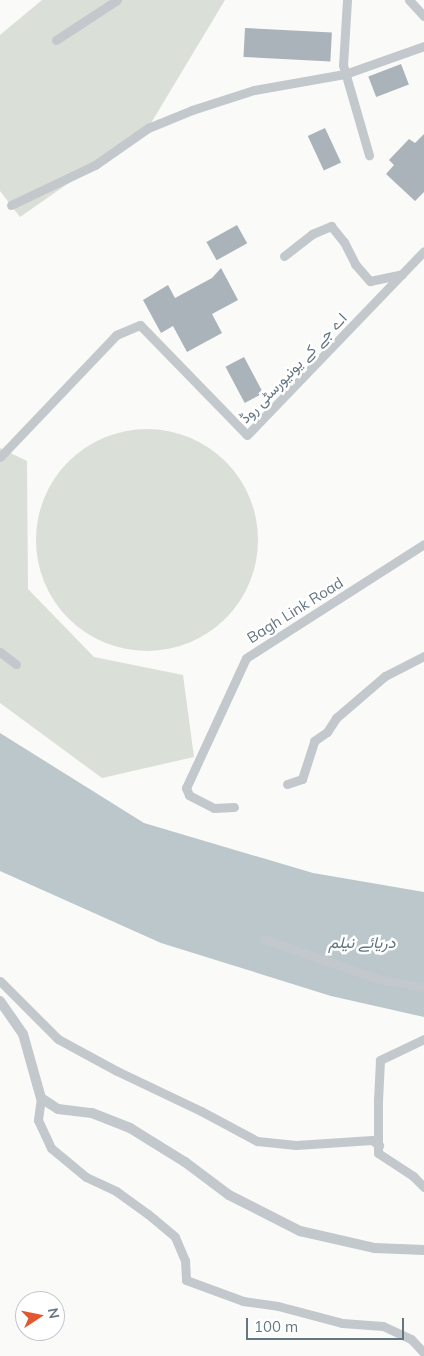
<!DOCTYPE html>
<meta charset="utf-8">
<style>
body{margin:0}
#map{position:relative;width:424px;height:1356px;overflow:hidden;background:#fafaf8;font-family:Mulish,Vazirmatn,sans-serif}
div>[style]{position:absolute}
.green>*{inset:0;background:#dadfd7}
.round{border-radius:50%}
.water>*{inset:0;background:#bbc7cb}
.building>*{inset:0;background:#aab3b9;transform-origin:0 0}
.minor>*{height:9px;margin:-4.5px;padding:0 4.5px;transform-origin:4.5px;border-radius:4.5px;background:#c3c8cc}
.tertiary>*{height:10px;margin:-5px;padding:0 5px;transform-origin:5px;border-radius:5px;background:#c3c8cc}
span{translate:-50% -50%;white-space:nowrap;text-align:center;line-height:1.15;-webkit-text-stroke:5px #fff;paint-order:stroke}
.street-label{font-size:15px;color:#657683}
.water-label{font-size:16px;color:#60757c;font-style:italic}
.north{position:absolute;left:15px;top:1291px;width:50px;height:50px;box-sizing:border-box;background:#fff;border:1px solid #c1c8cd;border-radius:50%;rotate:79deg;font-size:14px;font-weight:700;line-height:20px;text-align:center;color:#657683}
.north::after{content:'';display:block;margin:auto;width:18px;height:22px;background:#e4572e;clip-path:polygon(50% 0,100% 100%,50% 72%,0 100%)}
.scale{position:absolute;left:246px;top:1318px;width:158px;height:22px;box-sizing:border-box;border:2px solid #657683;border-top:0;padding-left:6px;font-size:15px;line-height:18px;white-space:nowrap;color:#657683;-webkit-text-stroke:4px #fff;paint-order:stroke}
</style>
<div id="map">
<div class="green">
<div style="clip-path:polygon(42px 0,225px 0,148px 128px,20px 217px,0 191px,0 35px)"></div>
<div class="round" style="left:36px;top:429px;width:222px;height:222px"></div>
<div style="clip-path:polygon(0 448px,27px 461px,28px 589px,94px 657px,183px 675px,194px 757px,102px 778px,0 703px)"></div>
</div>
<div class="water">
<div style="clip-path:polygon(0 733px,144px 823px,313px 873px,424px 892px,424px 1017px,331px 996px,161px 943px,0 871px)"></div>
</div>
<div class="building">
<div style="left:245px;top:28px;width:87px;height:29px;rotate:3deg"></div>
<div style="left:401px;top:64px;width:22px;height:35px;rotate:69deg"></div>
<div style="left:325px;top:128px;width:38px;height:19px;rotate:65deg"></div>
<div style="clip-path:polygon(424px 134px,424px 192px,415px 201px,386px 174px,394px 165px,389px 160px,409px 139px,415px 143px)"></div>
<div style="left:237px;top:225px;width:21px;height:35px;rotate:61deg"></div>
<div style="clip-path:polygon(221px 268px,238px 300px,212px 314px,222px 333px,187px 352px,173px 326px,161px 333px,143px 300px,168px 285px,175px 298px,212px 278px)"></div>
<div style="left:244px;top:357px;width:41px;height:21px;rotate:62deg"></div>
</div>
<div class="minor">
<div style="left:347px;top:0;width:65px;rotate:93.5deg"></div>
<div style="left:343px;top:65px;width:94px;rotate:73.9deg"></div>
<div style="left:409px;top:0;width:22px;rotate:47deg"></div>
<div style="left:56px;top:40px;width:73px;rotate:-33.3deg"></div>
<div style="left:11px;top:205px;width:93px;rotate:-25.5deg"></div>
<div style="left:95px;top:165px;width:65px;rotate:-34.9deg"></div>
<div style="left:148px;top:128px;width:48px;rotate:-22.2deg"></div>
<div style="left:192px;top:110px;width:65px;rotate:-17.9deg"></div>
<div style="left:254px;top:90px;width:92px;rotate:-10deg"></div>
<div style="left:345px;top:74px;width:84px;rotate:-19.5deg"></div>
<div style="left:284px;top:256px;width:36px;rotate:-38deg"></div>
<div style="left:312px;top:234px;width:21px;rotate:-23deg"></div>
<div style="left:331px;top:226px;width:21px;rotate:51deg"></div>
<div style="left:344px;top:242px;width:25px;rotate:63deg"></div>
<div style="left:355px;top:264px;width:23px;rotate:49deg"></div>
<div style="left:370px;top:281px;width:33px;rotate:-12deg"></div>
<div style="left:0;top:457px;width:168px;rotate:-46.4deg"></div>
<div style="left:116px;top:335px;width:26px;rotate:-23deg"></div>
<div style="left:140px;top:325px;width:153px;rotate:45.8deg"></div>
<div style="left:247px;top:435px;width:255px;rotate:-46.1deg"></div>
<div style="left:0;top:652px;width:20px;rotate:37deg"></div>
<div style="left:287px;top:784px;width:16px;rotate:-18deg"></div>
<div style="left:302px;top:779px;width:40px;rotate:-72deg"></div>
<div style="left:314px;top:741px;width:16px;rotate:-35deg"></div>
<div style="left:327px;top:732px;width:17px;rotate:-57deg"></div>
<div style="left:336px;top:718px;width:65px;rotate:-40.6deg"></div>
<div style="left:385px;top:676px;width:44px;rotate:-27.1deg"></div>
<div style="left:234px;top:807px;width:20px;rotate:177deg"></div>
<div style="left:214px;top:808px;width:28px;rotate:-153deg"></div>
<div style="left:189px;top:795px;width:8px;rotate:-113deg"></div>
<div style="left:186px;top:788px;width:143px;rotate:-65.2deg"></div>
<div style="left:246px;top:658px;width:211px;rotate:-32.6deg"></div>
<div style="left:264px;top:939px;width:121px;rotate:19.3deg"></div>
<div style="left:378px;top:979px;width:47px;rotate:9.9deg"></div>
<div style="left:0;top:981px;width:82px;rotate:45deg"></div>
<div style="left:58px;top:1039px;width:67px;rotate:28.5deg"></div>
<div style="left:117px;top:1071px;width:93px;rotate:25.5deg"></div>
<div style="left:201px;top:1111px;width:64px;rotate:28.2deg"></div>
<div style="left:257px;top:1141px;width:39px;rotate:6deg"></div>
<div style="left:296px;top:1145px;width:76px;rotate:-3.8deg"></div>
<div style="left:372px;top:1140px;width:9px;rotate:36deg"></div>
<div style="left:424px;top:1039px;width:49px;rotate:154.5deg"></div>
<div style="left:380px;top:1060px;width:41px;rotate:92.8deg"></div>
<div style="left:378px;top:1101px;width:52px;rotate:90deg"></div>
<div style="left:378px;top:1153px;width:42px;rotate:33.3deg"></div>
<div style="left:413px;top:1176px;width:16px;rotate:45deg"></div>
<div style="left:41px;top:1098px;width:22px;rotate:98deg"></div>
<div style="left:38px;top:1120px;width:31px;rotate:65deg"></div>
<div style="left:51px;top:1148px;width:45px;rotate:39.6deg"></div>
<div style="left:86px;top:1177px;width:33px;rotate:25deg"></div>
<div style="left:116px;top:1191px;width:39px;rotate:36deg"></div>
<div style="left:148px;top:1214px;width:35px;rotate:40deg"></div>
<div style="left:175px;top:1237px;width:25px;rotate:67deg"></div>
<div style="left:185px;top:1260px;width:20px;rotate:87deg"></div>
<div style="left:186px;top:1280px;width:61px;rotate:20.2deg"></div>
<div style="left:243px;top:1301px;width:35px;rotate:8deg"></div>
<div style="left:278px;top:1306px;width:66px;rotate:14.9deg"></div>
<div style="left:342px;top:1323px;width:41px;rotate:4.2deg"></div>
<div style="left:383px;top:1326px;width:31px;rotate:25deg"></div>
<div style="left:411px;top:1339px;width:19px;rotate:47deg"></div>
</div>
<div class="tertiary">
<div style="left:0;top:1001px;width:40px;rotate:55.1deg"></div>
<div style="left:23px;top:1034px;width:66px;rotate:74.3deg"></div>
<div style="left:41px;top:1098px;width:20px;rotate:33deg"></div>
<div style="left:58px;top:1109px;width:34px;rotate:7deg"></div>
<div style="left:92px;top:1113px;width:41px;rotate:21.5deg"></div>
<div style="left:130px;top:1128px;width:65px;rotate:31.7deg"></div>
<div style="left:185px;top:1162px;width:55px;rotate:36.9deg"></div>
<div style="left:229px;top:1195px;width:80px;rotate:26.9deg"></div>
<div style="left:300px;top:1231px;width:77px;rotate:12.8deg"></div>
<div style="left:375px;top:1248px;width:49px;rotate:2.3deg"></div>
</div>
<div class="street-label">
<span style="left:293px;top:368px;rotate:-46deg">اے جے کے یونیورسٹی روڈ</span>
<span style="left:295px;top:610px;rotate:-32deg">Bagh Link Road</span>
</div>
<div class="water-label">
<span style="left:362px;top:942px">دریائے نیلم</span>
</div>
<div class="north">N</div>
<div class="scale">100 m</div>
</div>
